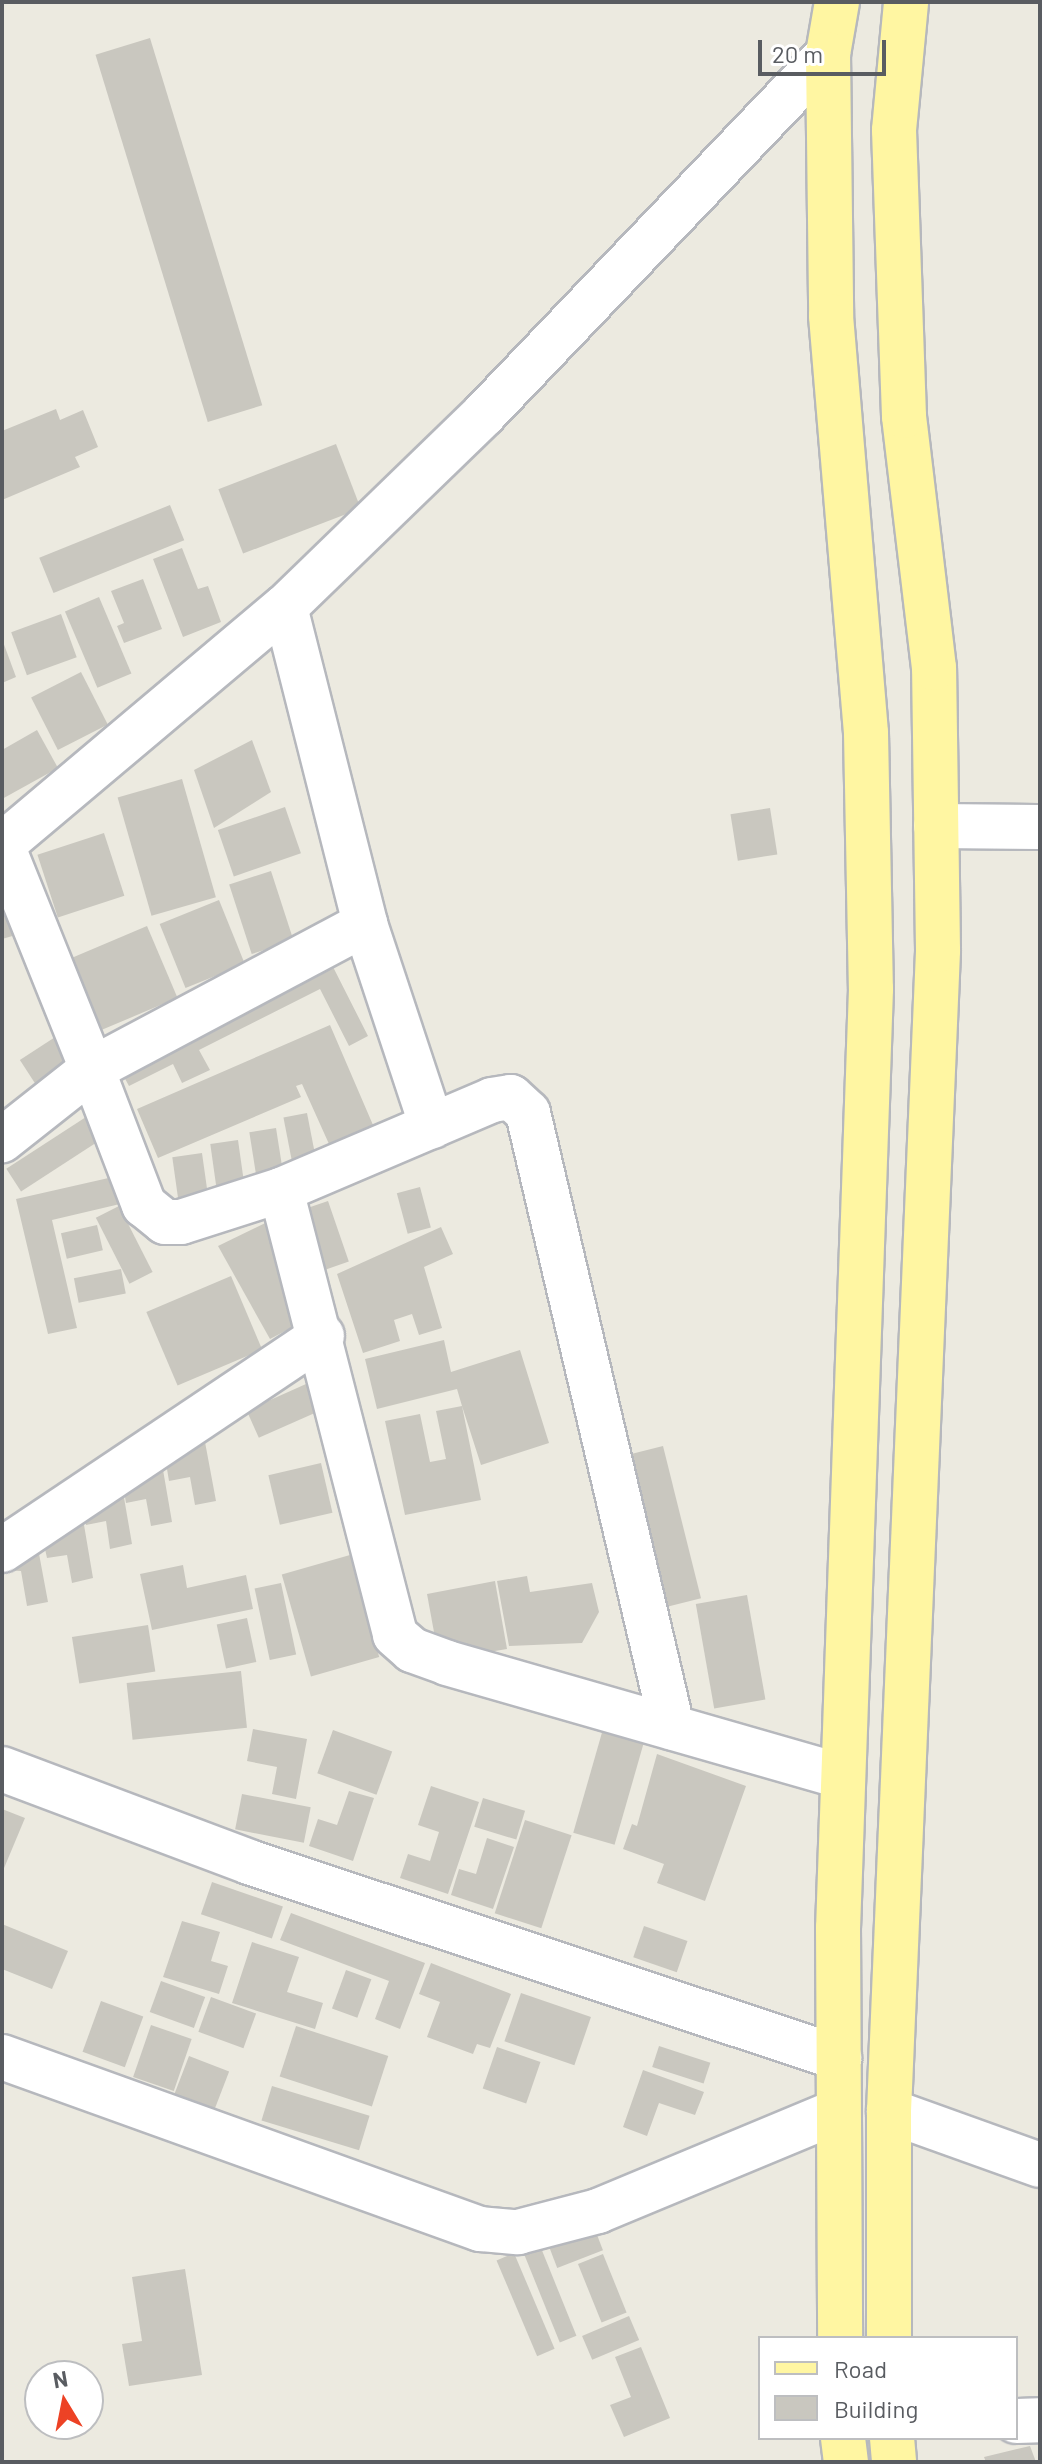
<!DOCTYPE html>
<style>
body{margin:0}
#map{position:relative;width:1042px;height:2464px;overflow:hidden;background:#eceae0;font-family:Barlow,sans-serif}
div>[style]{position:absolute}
.building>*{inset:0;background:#c9c7bf;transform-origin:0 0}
.roads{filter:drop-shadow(2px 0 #b6b8bd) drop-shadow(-2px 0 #b6b8bd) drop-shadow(0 2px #b6b8bd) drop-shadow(0 -2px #b6b8bd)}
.minor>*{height:44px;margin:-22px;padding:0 22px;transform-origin:22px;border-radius:22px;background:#fff}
.major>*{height:44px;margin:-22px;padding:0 22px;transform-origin:22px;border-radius:22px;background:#fff6a2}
span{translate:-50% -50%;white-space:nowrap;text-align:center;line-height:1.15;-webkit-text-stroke:8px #fff;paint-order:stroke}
.frame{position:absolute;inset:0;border:4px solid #595c61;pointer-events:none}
.legend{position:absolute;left:758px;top:2336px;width:260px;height:104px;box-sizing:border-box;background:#fff;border:2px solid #bdbec0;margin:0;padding:10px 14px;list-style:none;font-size:24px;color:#595c61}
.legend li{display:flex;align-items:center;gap:16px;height:40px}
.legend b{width:40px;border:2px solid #bdbec0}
.north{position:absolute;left:24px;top:2360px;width:80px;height:80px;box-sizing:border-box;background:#fff;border:2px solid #bdbec0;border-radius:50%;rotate:350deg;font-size:22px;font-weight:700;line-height:32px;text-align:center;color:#595c61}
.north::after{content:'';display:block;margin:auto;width:28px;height:36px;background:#ed4225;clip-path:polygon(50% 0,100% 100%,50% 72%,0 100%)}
.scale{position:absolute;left:758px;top:40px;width:128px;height:36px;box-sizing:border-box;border:4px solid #595c61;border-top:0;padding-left:10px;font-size:24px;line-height:28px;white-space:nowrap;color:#595c61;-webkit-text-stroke:6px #fff;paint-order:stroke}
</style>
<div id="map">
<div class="building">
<div style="left:150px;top:38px;width:384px;height:57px;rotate:73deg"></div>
<div style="clip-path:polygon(56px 409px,60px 420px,83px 410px,98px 447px,75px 457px,80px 467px,2px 500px,2px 431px)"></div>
<div style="left:336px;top:444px;width:69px;height:126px;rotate:69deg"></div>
<div style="left:170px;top:505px;width:38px;height:141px;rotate:68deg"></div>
<div style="clip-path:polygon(182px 548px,198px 589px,208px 586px,221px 622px,183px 637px,153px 559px)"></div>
<div style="clip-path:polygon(143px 579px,162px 629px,124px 643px,117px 626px,124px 623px,111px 591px)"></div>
<div style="left:99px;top:597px;width:83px;height:37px;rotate:67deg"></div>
<div style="left:61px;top:614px;width:46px;height:53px;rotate:70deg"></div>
<div style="clip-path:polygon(2px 639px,16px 677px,2px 683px)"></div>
<div style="left:81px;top:672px;width:59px;height:56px;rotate:63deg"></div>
<div style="clip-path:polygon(37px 730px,58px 768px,2px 799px,2px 750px)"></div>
<div style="clip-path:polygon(252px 740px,271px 792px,214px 828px,194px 770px)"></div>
<div style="left:182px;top:779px;width:123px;height:67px;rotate:74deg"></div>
<div style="left:285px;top:807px;width:49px;height:71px;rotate:71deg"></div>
<div style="left:770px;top:808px;width:47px;height:40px;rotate:81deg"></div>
<div style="left:104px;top:833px;width:66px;height:70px;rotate:72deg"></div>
<div style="left:271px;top:871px;width:73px;height:44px;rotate:72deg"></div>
<div style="left:219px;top:900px;width:69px;height:64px;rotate:68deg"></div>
<div style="clip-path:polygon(7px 903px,16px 935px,2px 939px,2px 905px)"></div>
<div style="left:147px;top:926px;width:78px;height:82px;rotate:67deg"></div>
<div style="clip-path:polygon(329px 959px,368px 1036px,349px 1046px,320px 989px,199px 1050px,210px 1070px,182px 1083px,173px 1064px,129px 1086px,118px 1066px)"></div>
<div style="clip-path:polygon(330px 1025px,373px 1125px,329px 1144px,302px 1084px,296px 1086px,301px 1097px,158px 1158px,137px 1109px)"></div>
<div style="left:66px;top:1030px;width:40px;height:55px;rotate:57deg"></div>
<div style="left:307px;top:1113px;width:43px;height:24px;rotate:79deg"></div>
<div style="left:86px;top:1117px;width:27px;height:95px;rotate:57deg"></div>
<div style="left:276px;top:1128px;width:47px;height:27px;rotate:81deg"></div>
<div style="left:238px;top:1140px;width:42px;height:28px;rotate:82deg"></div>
<div style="left:202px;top:1153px;width:45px;height:30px;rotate:82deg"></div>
<div style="clip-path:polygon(113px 1177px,120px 1204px,52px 1220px,77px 1328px,48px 1334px,16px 1199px)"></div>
<div style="left:420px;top:1187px;width:42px;height:24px;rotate:75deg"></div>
<div style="left:328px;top:1201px;width:64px;height:28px;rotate:71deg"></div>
<div style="left:119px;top:1206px;width:74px;height:26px;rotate:63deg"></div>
<div style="clip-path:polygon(284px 1214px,308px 1319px,270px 1339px,218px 1246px)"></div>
<div style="left:97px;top:1225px;width:26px;height:37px;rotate:77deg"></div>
<div style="clip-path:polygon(441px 1227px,453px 1254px,424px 1267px,442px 1328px,419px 1335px,412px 1314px,394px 1320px,400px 1341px,363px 1353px,337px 1274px)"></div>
<div style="left:121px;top:1269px;width:25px;height:48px;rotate:79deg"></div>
<div style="left:231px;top:1276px;width:80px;height:92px;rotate:67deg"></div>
<div style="clip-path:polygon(444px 1340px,451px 1372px,520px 1350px,549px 1443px,481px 1465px,462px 1406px,481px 1500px,405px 1515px,385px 1421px,420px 1414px,430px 1462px,446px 1459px,436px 1411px,462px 1406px,457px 1389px,377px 1409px,365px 1359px)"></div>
<div style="left:306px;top:1384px;width:30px;height:65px;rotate:66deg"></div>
<div style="clip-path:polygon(205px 1442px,216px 1501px,195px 1505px,190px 1477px,169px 1481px,166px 1463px)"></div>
<div style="left:663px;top:1446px;width:157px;height:45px;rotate:76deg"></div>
<div style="left:321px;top:1463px;width:51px;height:54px;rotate:77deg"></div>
<div style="clip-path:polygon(162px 1464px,172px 1522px,151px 1526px,146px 1499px,126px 1503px,123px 1485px)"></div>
<div style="clip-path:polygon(122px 1486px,132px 1544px,110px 1549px,106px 1521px,86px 1525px,83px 1507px)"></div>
<div style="clip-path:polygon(83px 1519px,93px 1578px,72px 1583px,67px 1555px,47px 1558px,43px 1540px)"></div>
<div style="clip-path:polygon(37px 1543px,48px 1602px,27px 1606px,21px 1571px,2px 1570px)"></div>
<div style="left:350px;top:1555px;width:106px;height:71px;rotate:74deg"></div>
<div style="clip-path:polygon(183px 1565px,187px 1588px,246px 1575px,253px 1609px,152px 1630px,140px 1574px)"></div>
<div style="clip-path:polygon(527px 1576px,530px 1592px,592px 1583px,599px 1612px,582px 1643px,509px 1646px,497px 1581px)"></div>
<div style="clip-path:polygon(495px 1581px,507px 1649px,483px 1653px,436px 1643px,427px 1594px)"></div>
<div style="left:281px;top:1583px;width:73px;height:27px;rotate:78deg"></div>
<div style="left:747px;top:1595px;width:106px;height:52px;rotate:80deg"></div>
<div style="left:247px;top:1618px;width:45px;height:31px;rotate:78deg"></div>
<div style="left:148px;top:1625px;width:47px;height:77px;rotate:81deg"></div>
<div style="left:241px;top:1671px;width:57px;height:115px;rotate:84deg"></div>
<div style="clip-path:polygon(253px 1729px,307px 1739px,296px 1799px,272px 1794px,277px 1767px,247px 1761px)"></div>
<div style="left:603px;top:1729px;width:43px;height:108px;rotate:16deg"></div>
<div style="left:333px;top:1730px;width:63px;height:46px;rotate:20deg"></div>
<div style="clip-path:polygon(657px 1754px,746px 1786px,705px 1901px,657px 1883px,664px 1864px,623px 1849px,632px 1824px,637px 1826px)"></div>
<div style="clip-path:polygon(431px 1786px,479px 1802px,448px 1894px,400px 1878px,408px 1854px,430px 1861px,439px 1832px,418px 1825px)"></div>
<div style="clip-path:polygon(349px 1791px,374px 1798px,353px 1861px,309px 1846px,318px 1819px,337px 1825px)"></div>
<div style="left:242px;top:1794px;width:70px;height:36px;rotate:11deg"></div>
<div style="left:483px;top:1798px;width:44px;height:30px;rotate:17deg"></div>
<div style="clip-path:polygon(2px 1809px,25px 1818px,2px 1873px)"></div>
<div style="left:525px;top:1820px;width:49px;height:98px;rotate:18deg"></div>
<div style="clip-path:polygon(487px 1838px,514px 1847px,493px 1909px,451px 1895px,459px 1869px,476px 1874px)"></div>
<div style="left:212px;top:1882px;width:75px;height:34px;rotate:19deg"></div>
<div style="clip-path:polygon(291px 1913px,425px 1963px,400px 2029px,375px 2019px,389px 1981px,280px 1940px)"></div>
<div style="clip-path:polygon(182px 1921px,220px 1932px,211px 1961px,228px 1966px,219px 1994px,163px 1977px)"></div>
<div style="clip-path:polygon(2px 1924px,68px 1951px,52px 1989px,2px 1969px)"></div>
<div style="left:644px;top:1926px;width:46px;height:33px;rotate:19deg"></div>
<div style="clip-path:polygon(252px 1942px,299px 1957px,287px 1992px,323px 2003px,315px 2029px,232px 2003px)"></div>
<div style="clip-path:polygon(431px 1963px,511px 1994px,490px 2048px,477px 2044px,473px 2054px,427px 2037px,440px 2002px,419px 1994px)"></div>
<div style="left:346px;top:1970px;width:27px;height:41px;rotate:20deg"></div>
<div style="left:161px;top:1981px;width:47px;height:33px;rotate:20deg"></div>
<div style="left:521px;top:1993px;width:74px;height:51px;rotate:19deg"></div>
<div style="left:211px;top:1997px;width:48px;height:37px;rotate:20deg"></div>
<div style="left:101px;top:2001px;width:45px;height:54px;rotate:20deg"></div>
<div style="left:151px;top:2025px;width:43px;height:55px;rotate:19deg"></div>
<div style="left:296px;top:2026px;width:97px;height:53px;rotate:18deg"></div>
<div style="left:659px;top:2046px;width:54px;height:22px;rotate:18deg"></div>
<div style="left:497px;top:2047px;width:46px;height:44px;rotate:19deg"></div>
<div style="left:189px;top:2056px;width:43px;height:43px;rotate:21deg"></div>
<div style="clip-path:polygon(643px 2070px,704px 2092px,695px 2115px,659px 2103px,647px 2136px,623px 2127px)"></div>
<div style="left:272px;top:2086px;width:102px;height:36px;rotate:17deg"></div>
<div style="left:594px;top:2227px;width:25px;height:49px;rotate:69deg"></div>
<div style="left:539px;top:2243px;width:100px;height:18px;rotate:68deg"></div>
<div style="left:514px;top:2253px;width:104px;height:19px;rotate:67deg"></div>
<div style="left:603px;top:2254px;width:63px;height:27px;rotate:68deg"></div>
<div style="clip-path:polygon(185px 2269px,202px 2375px,129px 2386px,122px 2344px,142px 2341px,132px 2277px)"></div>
<div style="left:629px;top:2316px;width:26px;height:51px;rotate:67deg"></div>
<div style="clip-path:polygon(641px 2347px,670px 2418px,624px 2437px,610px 2405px,631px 2397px,615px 2357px)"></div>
<div style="clip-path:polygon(1030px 2446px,1036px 2462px,986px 2462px,984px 2457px)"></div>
</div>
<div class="roads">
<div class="minor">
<div style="left:285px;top:607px;width:327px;rotate:75.8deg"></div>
<div style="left:365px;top:924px;width:213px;rotate:71.7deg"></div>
<div style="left:936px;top:826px;width:104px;rotate:0.6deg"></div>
<div style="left:2px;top:845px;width:370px;rotate:-40.1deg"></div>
<div style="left:285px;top:607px;width:277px;rotate:-44.1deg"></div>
<div style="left:484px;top:414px;width:498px;rotate:-46.3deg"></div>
<div style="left:2px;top:845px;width:241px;rotate:68.1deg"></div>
<div style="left:92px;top:1069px;width:115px;rotate:141.7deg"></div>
<div style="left:365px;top:924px;width:309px;rotate:152deg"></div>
<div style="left:92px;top:1069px;width:146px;rotate:69.1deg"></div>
<div style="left:144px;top:1205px;width:27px;rotate:39deg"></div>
<div style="left:165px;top:1222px;width:16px"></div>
<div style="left:181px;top:1222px;width:105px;rotate:-17.7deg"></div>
<div style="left:281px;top:1190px;width:229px;rotate:-23.1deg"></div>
<div style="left:492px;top:1100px;width:19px;rotate:-9deg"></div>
<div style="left:511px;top:1097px;width:23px;rotate:43deg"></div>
<div style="left:528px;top:1113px;width:631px;rotate:76.8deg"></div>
<div style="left:281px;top:1190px;width:459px;rotate:75.6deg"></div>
<div style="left:395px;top:1635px;width:23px;rotate:41deg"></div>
<div style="left:412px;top:1650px;width:37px;rotate:20deg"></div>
<div style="left:447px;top:1663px;width:411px;rotate:16deg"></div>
<div style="left:2px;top:1550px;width:385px;rotate:-33.8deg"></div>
<div style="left:2px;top:1769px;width:264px;rotate:20.6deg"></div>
<div style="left:249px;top:1862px;width:622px;rotate:18.38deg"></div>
<div style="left:2px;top:2057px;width:508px;rotate:19.79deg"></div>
<div style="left:480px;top:2229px;width:38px;rotate:5deg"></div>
<div style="left:518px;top:2232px;width:83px;rotate:-14.7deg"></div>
<div style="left:598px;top:2211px;width:260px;rotate:-22.6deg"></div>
<div style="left:889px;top:2111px;width:160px;rotate:19.7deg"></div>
<div style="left:1016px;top:2421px;width:24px;rotate:-2deg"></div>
</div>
<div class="major">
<div style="left:837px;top:2px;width:53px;rotate:99.8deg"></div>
<div style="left:828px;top:54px;width:262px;rotate:89.3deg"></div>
<div style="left:831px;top:316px;width:418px;rotate:85.2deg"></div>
<div style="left:866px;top:733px;width:256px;rotate:88.9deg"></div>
<div style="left:871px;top:989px;width:940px;rotate:92.01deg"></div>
<div style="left:838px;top:1928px;width:410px;rotate:89.7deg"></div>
<div style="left:889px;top:2338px;width:227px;rotate:-90deg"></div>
<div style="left:889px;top:2111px;width:1162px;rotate:-87.58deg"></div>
<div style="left:938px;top:950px;width:282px;rotate:-90.8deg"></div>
<div style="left:934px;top:668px;width:254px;rotate:-96.8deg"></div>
<div style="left:904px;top:416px;width:286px;rotate:-92deg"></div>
<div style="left:894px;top:130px;width:129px;rotate:-84.6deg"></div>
<div style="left:843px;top:2438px;width:24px;rotate:83deg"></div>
<div style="left:892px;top:2438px;width:24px;rotate:85deg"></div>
</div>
</div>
<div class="frame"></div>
<ul class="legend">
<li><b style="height:10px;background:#fff6a2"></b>Road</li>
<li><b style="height:22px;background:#c9c7bf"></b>Building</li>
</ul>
<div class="north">N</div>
<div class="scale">20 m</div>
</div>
